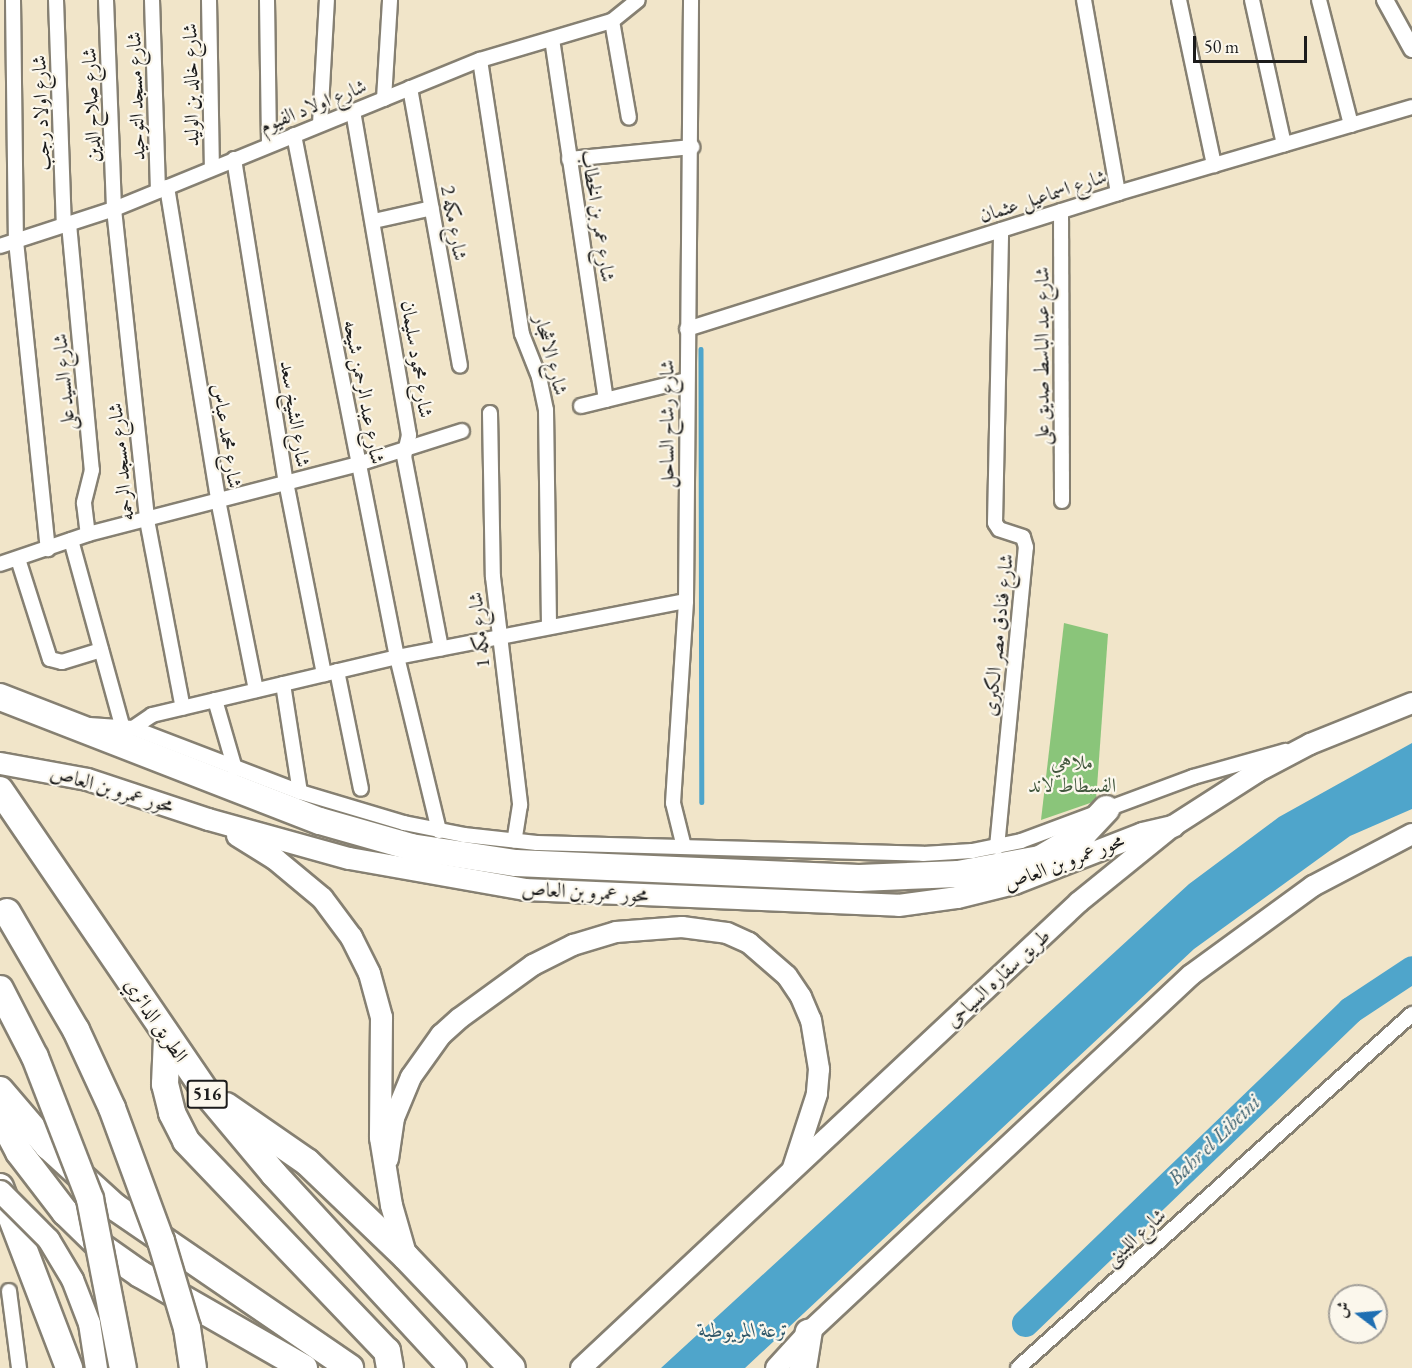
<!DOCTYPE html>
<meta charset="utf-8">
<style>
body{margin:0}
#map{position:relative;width:1412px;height:1368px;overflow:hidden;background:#f1e5c9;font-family:"EB Garamond",Amiri,serif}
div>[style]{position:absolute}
.green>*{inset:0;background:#8ac57a}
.water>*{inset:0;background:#4fa5cb}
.stream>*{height:4.5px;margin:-2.25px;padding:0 2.25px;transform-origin:2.25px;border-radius:2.25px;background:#4fa5cb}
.river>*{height:27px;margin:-13.5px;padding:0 13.5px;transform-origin:13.5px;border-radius:13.5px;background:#4fa5cb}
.roads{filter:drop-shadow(2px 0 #868072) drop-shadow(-2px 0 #868072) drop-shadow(0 2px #868072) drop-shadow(0 -2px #868072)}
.minor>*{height:14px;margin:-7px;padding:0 7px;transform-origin:7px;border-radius:7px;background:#fff}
.tertiary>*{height:16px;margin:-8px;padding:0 8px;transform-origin:8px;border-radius:8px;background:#fff}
.secondary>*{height:20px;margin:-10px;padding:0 10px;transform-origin:10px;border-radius:10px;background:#fff}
.primary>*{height:21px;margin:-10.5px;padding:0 10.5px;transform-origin:10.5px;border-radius:10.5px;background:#fff}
.motorway>*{height:26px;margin:-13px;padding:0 13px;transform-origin:13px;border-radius:13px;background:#fff}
.bridges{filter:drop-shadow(2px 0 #868072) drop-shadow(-2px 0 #868072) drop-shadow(0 2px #868072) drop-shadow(0 -2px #868072)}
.primary-bridge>*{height:21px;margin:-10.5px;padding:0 10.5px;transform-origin:10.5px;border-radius:10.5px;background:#fff}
.motorway-bridge>*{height:26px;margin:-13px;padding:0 13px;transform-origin:13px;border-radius:13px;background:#fff}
span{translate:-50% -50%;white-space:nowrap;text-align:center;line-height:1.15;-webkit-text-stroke:4.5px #fbf7ec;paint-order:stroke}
.shield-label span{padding:2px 4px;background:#fbf7ec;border:2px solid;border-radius:4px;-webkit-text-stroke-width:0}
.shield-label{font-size:18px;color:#1c1c1c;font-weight:700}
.street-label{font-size:20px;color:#1c1c1c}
.park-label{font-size:20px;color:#42573d}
.water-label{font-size:21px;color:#335a6b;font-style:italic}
.north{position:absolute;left:1328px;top:1284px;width:60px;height:60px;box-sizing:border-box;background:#fbf7ec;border:2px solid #a29f99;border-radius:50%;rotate:286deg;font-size:16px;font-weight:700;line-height:24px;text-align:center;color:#1c1c1c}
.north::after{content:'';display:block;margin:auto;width:21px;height:27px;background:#1f6fb2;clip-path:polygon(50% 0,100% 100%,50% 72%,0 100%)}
.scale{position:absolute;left:1193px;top:36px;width:114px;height:27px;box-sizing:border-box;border:3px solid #1c1c1c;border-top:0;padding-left:8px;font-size:18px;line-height:21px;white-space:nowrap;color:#1c1c1c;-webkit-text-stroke:4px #fbf7ec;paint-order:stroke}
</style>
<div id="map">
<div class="green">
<div style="clip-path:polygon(1064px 623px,1108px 634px,1096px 801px,1041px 820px)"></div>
</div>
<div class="water">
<div style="clip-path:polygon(1412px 743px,1412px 809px,1350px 836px,1194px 949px,745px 1368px,661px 1368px,1189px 884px,1279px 817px)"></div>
</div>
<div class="stream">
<div style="left:701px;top:349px;width:453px;rotate:89.9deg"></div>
</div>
<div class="river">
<div style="left:1025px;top:1323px;width:451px;rotate:-43.9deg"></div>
<div style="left:1350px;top:1010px;width:74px;rotate:-33.5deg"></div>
</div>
<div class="roads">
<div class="minor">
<div style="left:13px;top:0;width:241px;rotate:89.3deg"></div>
<div style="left:16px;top:241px;width:310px;rotate:84.1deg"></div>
<div style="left:56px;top:0;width:225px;rotate:88deg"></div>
<div style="left:106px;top:0;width:209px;rotate:87.8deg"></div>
<div style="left:114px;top:209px;width:313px;rotate:83.9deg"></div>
<div style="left:147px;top:520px;width:191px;rotate:79.2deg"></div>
<div style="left:152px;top:0;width:191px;rotate:88.2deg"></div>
<div style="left:209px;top:0;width:168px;rotate:89deg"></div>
<div style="left:267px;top:0;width:145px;rotate:89.2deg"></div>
<div style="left:1084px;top:0;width:196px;rotate:80deg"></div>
<div style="left:1179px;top:0;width:169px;rotate:78deg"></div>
<div style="left:1252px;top:0;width:148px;rotate:77.5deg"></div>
<div style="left:1319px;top:0;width:129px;rotate:75.6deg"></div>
<div style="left:612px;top:21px;width:98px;rotate:80.1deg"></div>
<div style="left:552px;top:39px;width:365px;rotate:81.5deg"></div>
<div style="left:480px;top:60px;width:277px;rotate:81.3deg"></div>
<div style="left:522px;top:334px;width:46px;rotate:68.4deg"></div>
<div style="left:539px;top:377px;width:34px;rotate:78deg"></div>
<div style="left:546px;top:410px;width:217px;rotate:89.2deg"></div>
<div style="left:410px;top:88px;width:282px;rotate:79.8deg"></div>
<div style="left:384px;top:99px;width:99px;rotate:-86.5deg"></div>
<div style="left:353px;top:111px;width:329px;rotate:80.2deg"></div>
<div style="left:409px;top:435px;width:22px;rotate:103deg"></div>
<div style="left:404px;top:456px;width:196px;rotate:79.1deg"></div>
<div style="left:320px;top:124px;width:124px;rotate:-86.8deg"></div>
<div style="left:294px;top:135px;width:532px;rotate:78.84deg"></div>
<div style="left:397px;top:657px;width:179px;rotate:76.4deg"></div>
<div style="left:234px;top:159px;width:327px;rotate:80.9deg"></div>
<div style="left:286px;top:482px;width:196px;rotate:78.8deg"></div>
<div style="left:569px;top:159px;width:124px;rotate:-5.6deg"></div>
<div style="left:167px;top:187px;width:317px;rotate:80.7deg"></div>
<div style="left:218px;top:500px;width:194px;rotate:78.7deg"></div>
<div style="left:1061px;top:211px;width:290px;rotate:89.8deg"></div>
<div style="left:374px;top:221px;width:59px;rotate:-12.6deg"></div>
<div style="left:69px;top:224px;width:247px;rotate:84.7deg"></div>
<div style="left:92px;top:470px;width:34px;rotate:104deg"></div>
<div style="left:84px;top:503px;width:31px;rotate:83deg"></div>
<div style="left:0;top:246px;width:120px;rotate:-18deg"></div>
<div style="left:114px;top:209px;width:395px;rotate:-22.2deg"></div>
<div style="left:480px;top:60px;width:138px;rotate:-16.5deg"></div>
<div style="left:612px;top:21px;width:33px;rotate:-39deg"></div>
<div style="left:687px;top:329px;width:452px;rotate:-17.5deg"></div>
<div style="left:1118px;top:193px;width:306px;rotate:-16.3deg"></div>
<div style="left:581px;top:406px;width:109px;rotate:-13.8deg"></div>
<div style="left:490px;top:413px;width:164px;rotate:89deg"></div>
<div style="left:493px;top:577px;width:230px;rotate:83.2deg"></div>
<div style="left:520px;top:805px;width:36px;rotate:99deg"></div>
<div style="left:71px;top:540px;width:192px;rotate:74.6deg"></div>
<div style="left:18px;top:559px;width:105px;rotate:72.3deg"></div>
<div style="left:50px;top:659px;width:12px;rotate:14deg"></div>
<div style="left:62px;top:662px;width:41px;rotate:-17.1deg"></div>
<div style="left:0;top:564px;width:93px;rotate:-18.8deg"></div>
<div style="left:88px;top:534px;width:279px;rotate:-14.5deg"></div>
<div style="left:358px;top:464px;width:109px;rotate:-17.6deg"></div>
<div style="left:337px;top:671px;width:120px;rotate:78.5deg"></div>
<div style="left:283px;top:684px;width:109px;rotate:81.1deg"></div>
<div style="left:215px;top:700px;width:72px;rotate:73.8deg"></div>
<div style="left:89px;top:725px;width:44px;rotate:3.9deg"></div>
<div style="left:133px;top:728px;width:179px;rotate:21deg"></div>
<div style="left:300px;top:792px;width:109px;rotate:16.6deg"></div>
<div style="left:404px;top:823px;width:61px;rotate:11.3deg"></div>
<div style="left:464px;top:835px;width:73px;rotate:6.3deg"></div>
<div style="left:537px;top:843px;width:386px;rotate:1.6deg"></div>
<div style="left:923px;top:854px;width:49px;rotate:-3.5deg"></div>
<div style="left:972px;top:851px;width:50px;rotate:-11.5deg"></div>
<div style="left:1021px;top:841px;width:184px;rotate:-20.4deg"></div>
<div style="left:1193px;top:777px;width:96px;rotate:-15.8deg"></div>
<div style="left:133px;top:728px;width:23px;rotate:-34deg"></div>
<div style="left:152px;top:715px;width:252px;rotate:-13.3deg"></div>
<div style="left:397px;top:657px;width:294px;rotate:-11deg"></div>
<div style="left:684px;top:847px;width:45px;rotate:-104deg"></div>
<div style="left:673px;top:803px;width:202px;rotate:-86.3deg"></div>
<div style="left:686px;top:601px;width:601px;rotate:-89.52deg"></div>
<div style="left:997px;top:847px;width:301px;rotate:-84.5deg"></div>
<div style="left:1026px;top:547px;width:10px;rotate:-107deg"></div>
<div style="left:1023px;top:537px;width:25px;rotate:-162deg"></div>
<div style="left:999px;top:529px;width:7px;rotate:-124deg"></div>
<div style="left:995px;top:523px;width:293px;rotate:-88.8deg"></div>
<div style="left:9px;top:1291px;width:78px;rotate:82.6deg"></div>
<div style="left:1018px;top:1368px;width:530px;rotate:-41.94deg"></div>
</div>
<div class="tertiary">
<div style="left:1385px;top:0;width:56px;rotate:61.1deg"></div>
</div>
<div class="secondary">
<div style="left:388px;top:1159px;width:41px;rotate:-81.7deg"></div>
<div style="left:394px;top:1118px;width:44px;rotate:-67.5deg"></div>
<div style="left:411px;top:1077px;width:52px;rotate:-54.5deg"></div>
<div style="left:441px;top:1035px;width:25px;rotate:-42deg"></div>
<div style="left:460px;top:1018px;width:90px;rotate:-36deg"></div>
<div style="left:533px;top:965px;width:45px;rotate:-26.6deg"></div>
<div style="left:573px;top:945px;width:45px;rotate:-16.8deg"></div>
<div style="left:616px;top:932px;width:66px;rotate:-4.3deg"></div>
<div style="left:682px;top:927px;width:45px;rotate:7.6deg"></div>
<div style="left:727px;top:933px;width:24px;rotate:24deg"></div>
<div style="left:749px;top:943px;width:50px;rotate:41deg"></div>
<div style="left:787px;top:976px;width:25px;rotate:56deg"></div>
<div style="left:801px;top:997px;width:25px;rotate:67deg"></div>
<div style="left:811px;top:1020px;width:50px;rotate:80.7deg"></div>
<div style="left:819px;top:1069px;width:25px;rotate:95deg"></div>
<div style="left:817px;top:1094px;width:78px;rotate:108deg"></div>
<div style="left:581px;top:1368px;width:682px;rotate:-43.1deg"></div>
<div style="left:1079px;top:902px;width:121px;rotate:-39deg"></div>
<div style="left:1173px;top:826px;width:100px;rotate:-32.7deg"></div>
<div style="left:1257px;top:772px;width:60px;rotate:-27.8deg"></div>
<div style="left:1310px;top:744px;width:110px;rotate:-21.9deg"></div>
<div style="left:776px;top:1368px;width:49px;rotate:-47.5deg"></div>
<div style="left:809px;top:1332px;width:523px;rotate:-43.06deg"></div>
<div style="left:1191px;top:975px;width:151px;rotate:-36.1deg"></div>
<div style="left:1313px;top:886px;width:112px;rotate:-27.7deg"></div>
</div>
<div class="primary">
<div style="left:0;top:763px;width:88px;rotate:10.4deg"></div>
<div style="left:87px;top:779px;width:127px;rotate:18.3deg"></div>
<div style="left:208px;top:819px;width:146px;rotate:15.5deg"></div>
<div style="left:349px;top:858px;width:178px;rotate:10deg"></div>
<div style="left:524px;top:889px;width:374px;rotate:2.4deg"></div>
<div style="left:898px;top:905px;width:60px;rotate:-7.7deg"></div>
<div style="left:957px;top:897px;width:59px;rotate:-13.8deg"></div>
<div style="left:1014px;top:883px;width:137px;rotate:-21.3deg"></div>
<div style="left:1142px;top:833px;width:32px;rotate:-13deg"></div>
<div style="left:237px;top:835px;width:44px;rotate:31.9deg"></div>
<div style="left:274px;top:858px;width:62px;rotate:39.8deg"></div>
<div style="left:322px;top:898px;width:49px;rotate:53.4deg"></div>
<div style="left:351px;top:937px;width:40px;rotate:63.4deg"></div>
<div style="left:369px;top:973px;width:46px;rotate:74.7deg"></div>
<div style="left:381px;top:1017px;width:120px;rotate:90.5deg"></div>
<div style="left:380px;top:1137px;width:69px;rotate:80.8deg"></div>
<div style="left:391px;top:1205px;width:54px;rotate:73.9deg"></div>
</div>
<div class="motorway">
<div style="left:0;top:697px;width:343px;rotate:21.2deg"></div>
<div style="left:320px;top:821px;width:95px;rotate:15.9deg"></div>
<div style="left:411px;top:847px;width:106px;rotate:8.7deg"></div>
<div style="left:516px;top:863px;width:343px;rotate:2.5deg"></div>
<div style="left:859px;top:878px;width:99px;rotate:-2.3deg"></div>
<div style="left:958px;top:874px;width:83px;rotate:-10.4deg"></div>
<div style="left:1040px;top:859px;width:50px;rotate:-30.2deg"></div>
<div style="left:1083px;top:834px;width:34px;rotate:-47deg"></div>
<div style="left:0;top:790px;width:369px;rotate:55.7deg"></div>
<div style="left:208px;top:1095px;width:103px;rotate:50.1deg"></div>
<div style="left:274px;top:1174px;width:264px;rotate:47.3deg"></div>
<div style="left:167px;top:1038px;width:46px;rotate:92.5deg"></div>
<div style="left:165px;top:1084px;width:30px;rotate:76deg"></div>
<div style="left:172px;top:1113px;width:31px;rotate:63deg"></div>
<div style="left:186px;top:1141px;width:291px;rotate:46.3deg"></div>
<div style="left:387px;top:1351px;width:17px;rotate:80deg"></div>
<div style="left:0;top:1090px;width:74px;rotate:49.4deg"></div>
<div style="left:48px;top:1146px;width:91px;rotate:42.3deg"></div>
<div style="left:115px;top:1207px;width:285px;rotate:34.4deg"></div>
<div style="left:226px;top:1106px;width:98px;rotate:34.7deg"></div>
<div style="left:307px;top:1162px;width:137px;rotate:43.8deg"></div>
<div style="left:406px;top:1257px;width:153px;rotate:46.3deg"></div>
<div style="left:0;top:1116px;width:41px;rotate:62.2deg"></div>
<div style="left:19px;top:1152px;width:76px;rotate:52.5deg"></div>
<div style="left:65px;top:1212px;width:49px;rotate:44.2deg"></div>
<div style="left:100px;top:1246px;width:49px;rotate:35deg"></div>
<div style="left:140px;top:1274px;width:189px;rotate:29.8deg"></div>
<div style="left:0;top:1187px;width:194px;rotate:69.1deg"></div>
<div style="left:803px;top:1368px;width:36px;rotate:-81deg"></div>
</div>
</div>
<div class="bridges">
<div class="primary-bridge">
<div style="left:0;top:1191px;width:68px;rotate:45deg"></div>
<div style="left:48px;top:1239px;width:47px;rotate:59deg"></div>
<div style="left:72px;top:1279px;width:47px;rotate:68.9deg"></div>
<div style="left:89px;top:1323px;width:46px;rotate:81.2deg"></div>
</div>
<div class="motorway-bridge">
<div style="left:7px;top:912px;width:137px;rotate:59.7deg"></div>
<div style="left:76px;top:1030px;width:86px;rotate:65.2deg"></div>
<div style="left:112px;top:1108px;width:142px;rotate:69.8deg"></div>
<div style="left:161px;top:1241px;width:91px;rotate:73.4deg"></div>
<div style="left:187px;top:1328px;width:40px;rotate:81.5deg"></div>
<div style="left:0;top:989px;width:76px;rotate:62.8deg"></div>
<div style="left:35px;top:1057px;width:152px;rotate:68.8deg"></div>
<div style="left:90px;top:1199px;width:172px;rotate:79deg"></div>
</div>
</div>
<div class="shield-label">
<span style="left:207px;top:1094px">516</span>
</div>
<div class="street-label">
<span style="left:191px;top:85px;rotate:-91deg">شارع خالد بن الوليد</span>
<span style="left:136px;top:96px;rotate:-92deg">شارع مسجد التوحيد</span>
<span style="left:91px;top:105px;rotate:-92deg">شارع صلاح الدين</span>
<span style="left:313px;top:106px;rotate:-22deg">شارع اولاد الفيوم</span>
<span style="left:41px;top:113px;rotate:-92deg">شارع اولاد رجب</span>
<span style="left:1043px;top:196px;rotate:-18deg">شارع اسماعيل عثمان</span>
<span style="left:598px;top:216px;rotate:81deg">شارع عمر بن الخطاب</span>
<span style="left:454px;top:223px;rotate:80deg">شارع مكه 2</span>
<span style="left:551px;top:355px;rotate:75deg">شارع الاشجار</span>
<span style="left:1042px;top:356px;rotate:-90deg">شارع عبد الباسط صديق على</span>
<span style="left:417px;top:359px;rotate:81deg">شارع محمود سليمان</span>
<span style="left:64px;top:382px;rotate:-95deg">شارع السيد على</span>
<span style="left:364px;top:392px;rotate:79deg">شارع عبد الرحمن شيحه</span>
<span style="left:295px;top:414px;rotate:81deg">شارع الشيخ سعد</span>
<span style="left:667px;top:424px;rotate:-90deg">شارع رشاح الساحل</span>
<span style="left:227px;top:436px;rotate:81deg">شارع محمد عباس</span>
<span style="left:121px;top:462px;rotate:-96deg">شارع مسجد الرحمه</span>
<span style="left:479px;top:630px;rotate:-96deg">شارع مكه 1</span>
<span style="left:998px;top:635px;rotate:-84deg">شارع فنادق مصر الكبرى</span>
<span style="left:112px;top:789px;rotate:16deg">محور عمرو بن العاص</span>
<span style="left:1064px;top:862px;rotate:-21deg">محور عمرو بن العاص</span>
<span style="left:585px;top:892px;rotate:3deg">محور عمرو بن العاص</span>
<span style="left:998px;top:978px;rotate:-43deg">طريق سقاره السياحى</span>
<span style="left:156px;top:1020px;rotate:56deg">الطريق الدائري</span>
<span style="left:1135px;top:1237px;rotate:-42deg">شارع اللبينى</span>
</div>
<div class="park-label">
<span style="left:1072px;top:774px">ملاهي<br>الفسطاط لاند</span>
</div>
<div class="water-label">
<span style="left:1214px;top:1140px;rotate:-44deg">Bahr el Libeini</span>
<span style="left:744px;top:1330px">ترعة المريوطية</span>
</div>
<div class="north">ش</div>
<div class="scale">50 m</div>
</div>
